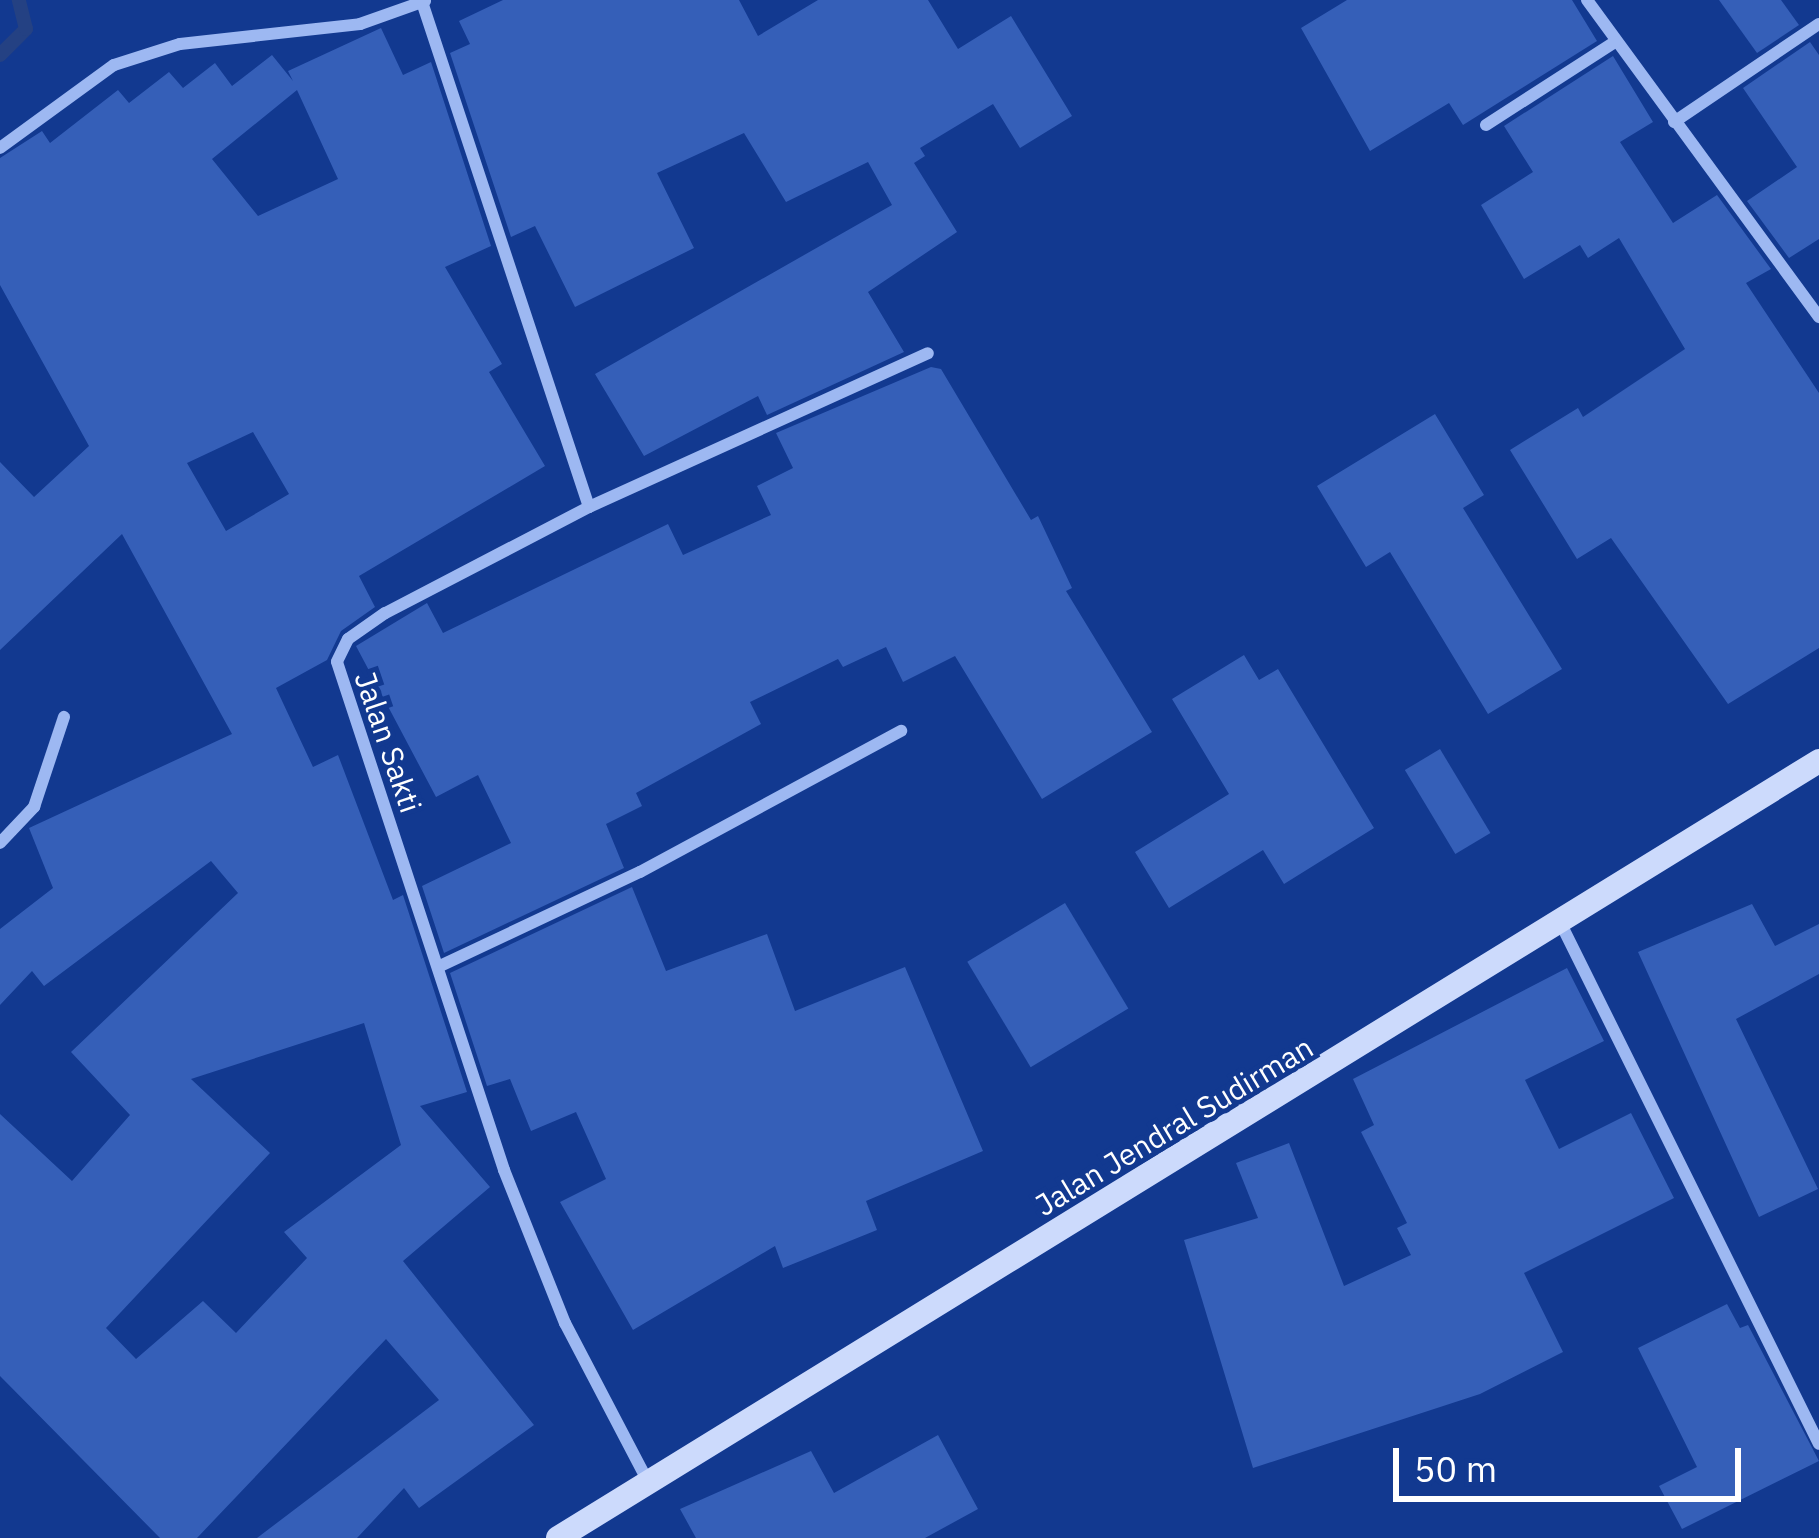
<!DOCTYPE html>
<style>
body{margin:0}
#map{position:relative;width:1819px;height:1538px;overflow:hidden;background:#123990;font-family:"IBM Plex Sans",sans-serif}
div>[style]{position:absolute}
.stream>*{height:14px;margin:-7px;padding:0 7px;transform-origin:7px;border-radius:7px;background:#244183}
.building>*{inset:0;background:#355fb8;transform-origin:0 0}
.street>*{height:12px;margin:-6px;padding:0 6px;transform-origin:6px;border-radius:6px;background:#9db8f2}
.secondary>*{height:24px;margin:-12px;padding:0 12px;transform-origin:12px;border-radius:12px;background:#ccdafc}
span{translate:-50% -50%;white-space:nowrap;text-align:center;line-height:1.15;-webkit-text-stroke:10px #123990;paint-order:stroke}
.street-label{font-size:30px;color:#fff}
.scale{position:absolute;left:1393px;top:1448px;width:348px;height:54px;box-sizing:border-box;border:6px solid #fff;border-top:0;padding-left:15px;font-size:36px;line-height:42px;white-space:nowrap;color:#fff;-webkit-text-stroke:9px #123990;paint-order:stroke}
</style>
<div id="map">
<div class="stream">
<div style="left:0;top:55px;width:37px;rotate:-45deg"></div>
<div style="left:26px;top:29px;width:30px;rotate:-104deg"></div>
</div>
<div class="building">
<div style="clip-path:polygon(503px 0,739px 0,758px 36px,818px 0,928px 0,958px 49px,1011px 16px,1072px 116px,1020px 148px,993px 104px,920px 148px,925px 156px,914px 163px,957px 232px,868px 292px,904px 352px,767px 415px,758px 396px,644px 456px,595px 374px,892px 205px,868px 162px,786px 202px,744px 133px,657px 173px,694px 248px,575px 307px,535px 226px,511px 237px,450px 53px,470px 44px,459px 21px)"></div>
<div style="clip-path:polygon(1347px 0,1572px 0,1597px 41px,1463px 125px,1449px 103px,1370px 151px,1301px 28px)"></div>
<div style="clip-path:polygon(1719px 0,1781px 0,1799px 25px,1757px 53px)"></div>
<div style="clip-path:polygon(evenodd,381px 28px,403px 75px,431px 62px,491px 246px,445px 267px,502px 364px,489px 372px,545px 466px,359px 576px,375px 607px,341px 631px,327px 660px,276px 688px,313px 767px,338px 755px,393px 900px,403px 895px,467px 1092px,420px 1106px,490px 1187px,403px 1261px,534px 1425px,419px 1508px,404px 1488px,357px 1538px,257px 1538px,439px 1400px,386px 1339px,197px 1538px,160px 1538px,0 1376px,0 1114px,72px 1181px,130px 1115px,71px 1052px,238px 893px,211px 861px,44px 986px,32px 971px,0 1005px,0 929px,53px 888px,29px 828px,232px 734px,122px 534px,0 650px,0 462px,34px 497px,89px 446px,0 285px,0 158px,42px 131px,50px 143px,118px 90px,129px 103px,169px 72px,183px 88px,215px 63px,232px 86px,272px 55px,293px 81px,288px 71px,381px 28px,297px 90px,338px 179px,258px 216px,212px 159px,297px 90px,381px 28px,253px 432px,289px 494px,226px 531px,187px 463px,253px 432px,381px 28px,364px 1023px,401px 1145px,284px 1232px,307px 1258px,236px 1333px,203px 1301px,136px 1359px,106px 1328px,270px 1153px,191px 1079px,364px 1023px)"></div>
<div style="clip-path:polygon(1810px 42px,1819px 55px,1819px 239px,1789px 258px,1747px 201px,1797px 167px,1743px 88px)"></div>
<div style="clip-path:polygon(1613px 56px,1653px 122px,1620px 142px,1673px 223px,1717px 195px,1771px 269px,1746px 283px,1819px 393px,1819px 648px,1728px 704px,1611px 538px,1577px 559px,1510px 450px,1578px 408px,1583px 417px,1685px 349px,1619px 238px,1588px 258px,1580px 245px,1524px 279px,1481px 205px,1533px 172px,1504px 126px)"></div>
<div style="clip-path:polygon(931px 367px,941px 369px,1031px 520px,1038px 516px,1072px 588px,1066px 591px,1152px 732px,1042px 799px,955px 656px,903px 682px,886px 647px,843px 667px,838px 659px,750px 702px,761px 724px,636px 793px,642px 806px,606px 824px,624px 868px,444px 953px,422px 886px,511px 843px,478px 775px,436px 797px,356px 646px,427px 603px,443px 633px,668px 524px,683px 555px,771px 515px,757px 486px,793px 468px,776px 433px)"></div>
<div style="clip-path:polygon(1435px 414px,1484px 495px,1463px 508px,1562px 669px,1488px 714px,1390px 552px,1366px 567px,1317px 486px)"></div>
<div style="clip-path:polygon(1244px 655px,1259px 680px,1278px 669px,1374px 828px,1284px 884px,1263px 850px,1169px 908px,1135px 852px,1229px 794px,1172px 699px)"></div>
<div style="left:1440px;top:749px;width:98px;height:41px;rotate:59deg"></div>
<div style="clip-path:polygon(632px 887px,666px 971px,767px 934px,795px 1011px,905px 967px,983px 1151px,866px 1201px,877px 1230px,783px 1268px,775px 1246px,633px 1330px,560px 1202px,606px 1179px,576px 1112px,531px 1131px,510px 1079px,487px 1086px,450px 973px)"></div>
<div style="left:1065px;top:903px;width:123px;height:114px;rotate:59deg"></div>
<div style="clip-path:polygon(1752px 904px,1775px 946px,1819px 924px,1819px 974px,1736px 1019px,1818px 1189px,1759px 1217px,1638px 952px)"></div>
<div style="clip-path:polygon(1567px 968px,1604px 1041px,1525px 1080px,1559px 1149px,1631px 1113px,1674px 1198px,1524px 1273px,1563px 1352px,1480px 1394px,1253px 1468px,1184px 1240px,1258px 1218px,1236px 1163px,1289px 1143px,1344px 1286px,1411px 1255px,1397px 1228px,1407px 1223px,1361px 1132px,1374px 1125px,1353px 1079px)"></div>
<div style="clip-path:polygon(1727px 1304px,1740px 1328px,1748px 1325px,1819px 1461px,1682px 1529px,1659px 1486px,1697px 1467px,1638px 1348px)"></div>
<div style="clip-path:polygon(938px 1435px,978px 1509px,925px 1538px,696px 1538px,680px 1509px,811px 1451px,834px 1493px)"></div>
</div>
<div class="street">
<div style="left:1587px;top:0;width:393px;rotate:53.8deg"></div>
<div style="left:422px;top:2px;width:532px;rotate:71.7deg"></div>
<div style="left:589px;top:507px;width:230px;rotate:152.5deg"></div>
<div style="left:385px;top:613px;width:45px;rotate:144.9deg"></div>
<div style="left:348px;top:639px;width:25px;rotate:116deg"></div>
<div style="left:337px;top:662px;width:535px;rotate:71.8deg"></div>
<div style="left:504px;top:1170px;width:165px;rotate:68.3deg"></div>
<div style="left:565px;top:1323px;width:175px;rotate:62.4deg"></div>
<div style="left:1674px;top:122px;width:175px;rotate:-34.1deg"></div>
<div style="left:1486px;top:125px;width:153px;rotate:-32.8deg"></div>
<div style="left:0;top:148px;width:141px;rotate:-36.1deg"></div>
<div style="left:114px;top:65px;width:69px;rotate:-17.7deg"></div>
<div style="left:180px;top:44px;width:181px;rotate:-6.3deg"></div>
<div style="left:360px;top:24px;width:69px;rotate:-19.5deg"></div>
<div style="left:589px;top:507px;width:372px;rotate:-24.4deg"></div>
<div style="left:0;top:843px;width:50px;rotate:-46.6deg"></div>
<div style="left:34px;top:807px;width:95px;rotate:-71.6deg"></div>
<div style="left:1562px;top:926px;width:578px;rotate:63.61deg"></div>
<div style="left:440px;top:966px;width:221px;rotate:-25.2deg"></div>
<div style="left:640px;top:872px;width:297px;rotate:-28.4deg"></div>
</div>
<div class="secondary">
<div style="left:558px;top:1538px;width:1481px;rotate:-31.64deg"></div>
</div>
<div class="street-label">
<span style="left:388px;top:742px;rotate:71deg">Jalan Sakti</span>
<span style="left:1174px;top:1126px;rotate:-31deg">Jalan Jendral Sudirman</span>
</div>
<div class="scale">50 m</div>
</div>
